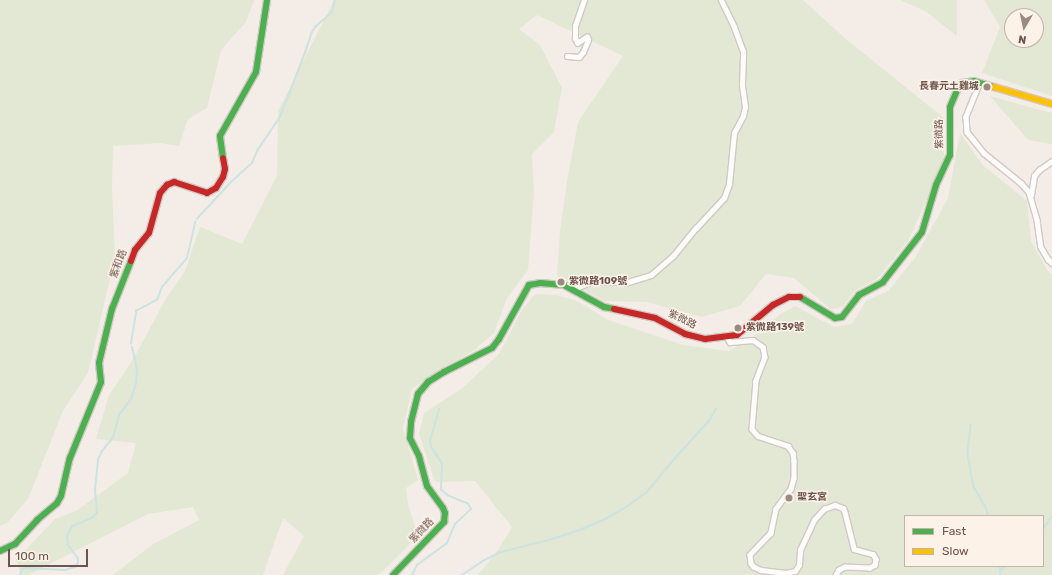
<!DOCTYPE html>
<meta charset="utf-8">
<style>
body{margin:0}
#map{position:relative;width:1052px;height:575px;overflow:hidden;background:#f4ede7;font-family:Rubik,"Noto Sans TC",sans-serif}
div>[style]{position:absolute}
.green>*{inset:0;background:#e2e8d3}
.stream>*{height:1.5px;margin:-0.75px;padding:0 0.75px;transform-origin:0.75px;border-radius:0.75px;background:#cbe3e2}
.roads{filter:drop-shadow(1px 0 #d1c9c3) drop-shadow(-1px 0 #d1c9c3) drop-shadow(0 1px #d1c9c3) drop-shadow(0 -1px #d1c9c3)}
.street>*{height:4.5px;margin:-2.25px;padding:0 2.25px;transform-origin:2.25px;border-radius:2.25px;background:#fdfcfb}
.fast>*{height:6px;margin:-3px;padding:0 3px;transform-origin:3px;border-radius:3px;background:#4caf50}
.slow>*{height:6px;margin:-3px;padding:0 3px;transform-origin:3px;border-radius:3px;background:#ffc107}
.jam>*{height:6px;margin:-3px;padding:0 3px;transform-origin:3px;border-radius:3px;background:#c62828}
.dots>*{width:11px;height:11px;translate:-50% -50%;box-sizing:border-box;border:2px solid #fcf2e8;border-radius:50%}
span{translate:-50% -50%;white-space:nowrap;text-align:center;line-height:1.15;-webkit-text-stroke:3px #fcf2e8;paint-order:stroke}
.poi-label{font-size:10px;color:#6d544c;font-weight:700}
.right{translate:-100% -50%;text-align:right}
.left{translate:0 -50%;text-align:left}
.street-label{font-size:10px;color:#6d544c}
.legend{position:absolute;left:904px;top:515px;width:140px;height:52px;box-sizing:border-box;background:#fcf2e8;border:1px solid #c3b3aa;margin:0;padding:5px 7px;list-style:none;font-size:12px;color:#6d544c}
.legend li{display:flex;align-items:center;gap:8px;height:20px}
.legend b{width:20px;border:1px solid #c3b3aa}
.north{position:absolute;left:1004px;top:8px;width:40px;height:40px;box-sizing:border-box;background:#fcf2e8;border:1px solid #c3b3aa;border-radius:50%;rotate:189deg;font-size:11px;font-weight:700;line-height:16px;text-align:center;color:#6d544c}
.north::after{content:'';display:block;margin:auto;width:14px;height:18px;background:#9c8a82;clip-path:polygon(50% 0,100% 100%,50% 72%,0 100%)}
.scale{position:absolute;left:8px;top:549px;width:80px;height:18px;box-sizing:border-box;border:2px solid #6d544c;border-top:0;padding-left:5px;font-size:12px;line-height:14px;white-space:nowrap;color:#6d544c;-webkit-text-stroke:3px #fcf2e8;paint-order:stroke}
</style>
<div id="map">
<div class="green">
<div style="clip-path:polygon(0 0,254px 0,246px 22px,221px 50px,207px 108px,188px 119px,179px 146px,161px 143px,113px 146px,112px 188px,115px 257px,88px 373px,63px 411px,28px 499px,7px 523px,0 526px)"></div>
<div style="clip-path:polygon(334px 0,803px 0,846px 39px,944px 118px,944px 156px,936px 180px,908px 241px,877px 279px,854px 291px,843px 307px,831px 309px,794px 278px,766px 274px,740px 306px,702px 317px,646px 302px,605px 301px,557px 276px,560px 231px,567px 181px,578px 122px,623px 56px,537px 15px,519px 29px,540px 45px,562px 88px,554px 132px,532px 154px,534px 192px,528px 270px,507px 298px,494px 333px,474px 350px,434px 373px,412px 389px,403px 428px,418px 480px,406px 488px,408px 504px,418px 536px,384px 570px,377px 575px,283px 575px,304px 536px,283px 518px,263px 575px,113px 575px,153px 544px,199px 520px,193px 507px,148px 514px,28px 575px,21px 575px,16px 560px,55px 519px,76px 511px,128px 473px,136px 443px,96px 439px,109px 395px,135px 356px,165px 300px,185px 271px,200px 227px,242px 244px,277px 176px,278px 111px)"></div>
<div style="clip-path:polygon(900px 0,957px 0,957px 36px,925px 11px)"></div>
<div style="clip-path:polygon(evenodd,984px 0,1052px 0,1052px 96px,982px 73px,1000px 27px,984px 0,1012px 16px,1036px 16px,1036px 40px,1012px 40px,1012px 16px)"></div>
<div style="clip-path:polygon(990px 96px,1052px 113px,1052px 144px,1028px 140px)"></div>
<div style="clip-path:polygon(evenodd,960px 133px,982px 164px,1027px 201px,1031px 241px,1049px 273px,1052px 274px,1052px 575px,478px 575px,498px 550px,512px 527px,475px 481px,435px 482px,419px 434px,424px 413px,461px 389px,499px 354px,522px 310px,535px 294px,556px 295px,577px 301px,608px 320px,683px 345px,729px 351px,755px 335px,779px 315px,795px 306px,834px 327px,852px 324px,866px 301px,888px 291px,915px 258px,948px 198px,960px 133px,905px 516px,1043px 516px,1043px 566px,905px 566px,905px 516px)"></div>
</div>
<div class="stream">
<div style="left:197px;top:219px;width:50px;rotate:-47.4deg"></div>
<div style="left:231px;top:182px;width:28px;rotate:-42deg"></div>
<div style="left:252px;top:163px;width:13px;rotate:-67deg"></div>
<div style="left:257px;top:151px;width:41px;rotate:-55.9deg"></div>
<div style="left:280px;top:117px;width:69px;rotate:-68.7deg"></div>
<div style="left:305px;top:53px;width:20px;rotate:-72deg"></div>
<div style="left:311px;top:34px;width:8px;rotate:-60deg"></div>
<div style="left:315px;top:27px;width:23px;rotate:-41deg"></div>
<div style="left:332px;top:12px;width:12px;rotate:-76deg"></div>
<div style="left:131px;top:344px;width:33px;rotate:-81deg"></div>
<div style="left:136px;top:311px;width:24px;rotate:-28deg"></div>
<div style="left:157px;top:300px;width:14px;rotate:-69deg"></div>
<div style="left:162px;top:287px;width:38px;rotate:-49deg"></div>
<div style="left:187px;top:258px;width:37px;rotate:-77deg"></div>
<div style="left:971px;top:425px;width:29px;rotate:96deg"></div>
<div style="left:968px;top:454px;width:34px;rotate:80deg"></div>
<div style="left:974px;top:487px;width:21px;rotate:59deg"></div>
<div style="left:985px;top:505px;width:12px;rotate:70deg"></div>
<div style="left:1043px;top:529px;width:16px;rotate:-55deg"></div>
<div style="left:1000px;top:566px;width:9px;rotate:84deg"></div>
<div style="left:1001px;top:570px;width:6px;rotate:-45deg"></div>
<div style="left:20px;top:575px;width:6px;rotate:-72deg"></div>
<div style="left:22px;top:569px;width:4px;rotate:-14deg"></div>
<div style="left:26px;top:568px;width:39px;rotate:3deg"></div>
<div style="left:65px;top:570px;width:10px;rotate:-17deg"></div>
<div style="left:75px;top:567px;width:5px;rotate:-53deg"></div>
<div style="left:78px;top:563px;width:4px;rotate:-90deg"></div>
<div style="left:78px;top:559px;width:17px;rotate:-126deg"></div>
<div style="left:68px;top:545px;width:9px;rotate:-96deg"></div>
<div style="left:67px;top:536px;width:11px;rotate:-63deg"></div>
<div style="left:72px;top:526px;width:22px;rotate:-22deg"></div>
<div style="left:92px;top:518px;width:7px;rotate:-45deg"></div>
<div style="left:97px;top:513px;width:24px;rotate:-95deg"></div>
<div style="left:95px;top:489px;width:30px;rotate:-84deg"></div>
<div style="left:98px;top:459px;width:9px;rotate:-63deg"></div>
<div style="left:102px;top:451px;width:17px;rotate:-50deg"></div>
<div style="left:113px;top:438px;width:24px;rotate:-75deg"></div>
<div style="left:119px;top:415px;width:20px;rotate:-53deg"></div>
<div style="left:131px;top:399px;width:16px;rotate:-72deg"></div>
<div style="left:136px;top:384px;width:15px;rotate:-86deg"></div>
<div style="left:137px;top:369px;width:22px;rotate:-103deg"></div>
<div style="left:412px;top:575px;width:11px;rotate:-63deg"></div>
<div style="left:417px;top:565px;width:37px;rotate:-36deg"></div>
<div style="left:447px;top:543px;width:21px;rotate:-67deg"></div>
<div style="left:455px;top:524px;width:22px;rotate:-43deg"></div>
<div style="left:471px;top:509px;width:6px;rotate:-121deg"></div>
<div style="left:468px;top:504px;width:22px;rotate:-158deg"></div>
<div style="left:448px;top:496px;width:9px;rotate:-139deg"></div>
<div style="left:441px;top:490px;width:26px;rotate:-88deg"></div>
<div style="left:442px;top:464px;width:20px;rotate:-123deg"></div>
<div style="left:431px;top:447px;width:6px;rotate:-99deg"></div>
<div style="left:430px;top:441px;width:33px;rotate:-74deg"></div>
<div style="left:462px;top:575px;width:23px;rotate:-34deg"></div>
<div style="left:481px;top:562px;width:22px;rotate:-27deg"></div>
<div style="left:501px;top:552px;width:49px;rotate:-14deg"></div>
<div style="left:549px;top:540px;width:35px;rotate:-18deg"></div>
<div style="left:582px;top:529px;width:26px;rotate:-23deg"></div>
<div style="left:606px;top:519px;width:27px;rotate:-31deg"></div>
<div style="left:629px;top:505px;width:22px;rotate:-36deg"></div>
<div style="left:647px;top:492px;width:47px;rotate:-50.2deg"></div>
<div style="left:677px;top:456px;width:47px;rotate:-47.6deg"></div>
<div style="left:709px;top:421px;width:14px;rotate:-60deg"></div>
</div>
<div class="roads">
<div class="street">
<div style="left:567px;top:56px;width:12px;rotate:5deg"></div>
<div style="left:579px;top:57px;width:6px;rotate:-51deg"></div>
<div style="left:583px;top:52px;width:13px;rotate:-67deg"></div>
<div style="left:588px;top:40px;width:3px;rotate:-108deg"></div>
<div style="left:587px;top:37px;width:11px;rotate:146deg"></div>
<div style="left:578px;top:43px;width:5px;rotate:-127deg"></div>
<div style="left:575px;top:39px;width:13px;rotate:-90deg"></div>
<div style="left:575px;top:26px;width:28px;rotate:-71deg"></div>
<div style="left:980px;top:82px;width:38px;rotate:112deg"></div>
<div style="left:966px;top:117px;width:15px;rotate:86deg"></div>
<div style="left:967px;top:132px;width:27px;rotate:51deg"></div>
<div style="left:984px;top:153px;width:48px;rotate:39deg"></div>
<div style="left:1021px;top:183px;width:12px;rotate:48deg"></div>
<div style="left:1029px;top:192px;width:29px;rotate:74deg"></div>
<div style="left:1037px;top:220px;width:27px;rotate:82deg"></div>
<div style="left:1041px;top:247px;width:14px;rotate:60deg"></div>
<div style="left:1048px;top:259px;width:6px;rotate:45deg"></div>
<div style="left:1031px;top:195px;width:19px;rotate:-81deg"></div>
<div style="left:1034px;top:176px;width:8px;rotate:-50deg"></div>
<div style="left:1039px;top:170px;width:16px;rotate:-35deg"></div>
<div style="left:574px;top:289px;width:20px;rotate:-24deg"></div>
<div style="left:592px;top:281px;width:36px;rotate:2deg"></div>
<div style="left:628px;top:282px;width:24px;rotate:-17deg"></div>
<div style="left:651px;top:275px;width:29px;rotate:-41deg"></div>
<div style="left:673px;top:256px;width:36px;rotate:-51deg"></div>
<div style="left:696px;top:228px;width:41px;rotate:-47deg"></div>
<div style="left:724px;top:198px;width:15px;rotate:-70deg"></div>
<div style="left:729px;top:184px;width:51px;rotate:-84.4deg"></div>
<div style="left:734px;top:133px;width:19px;rotate:-62deg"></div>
<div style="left:743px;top:116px;width:9px;rotate:-77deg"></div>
<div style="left:745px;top:107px;width:22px;rotate:-98deg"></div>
<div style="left:742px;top:85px;width:33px;rotate:-88deg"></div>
<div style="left:743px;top:52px;width:27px;rotate:-110deg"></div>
<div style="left:734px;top:27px;width:30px;rotate:-116deg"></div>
<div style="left:727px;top:337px;width:6px;rotate:59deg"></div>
<div style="left:730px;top:342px;width:23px;rotate:-5deg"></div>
<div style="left:753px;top:340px;width:12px;rotate:35deg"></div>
<div style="left:763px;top:347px;width:10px;rotate:79deg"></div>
<div style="left:765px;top:357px;width:26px;rotate:111deg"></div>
<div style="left:756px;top:381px;width:48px;rotate:94.8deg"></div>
<div style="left:752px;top:429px;width:9px;rotate:49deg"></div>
<div style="left:758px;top:436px;width:32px;rotate:18deg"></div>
<div style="left:788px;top:446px;width:9px;rotate:54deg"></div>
<div style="left:793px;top:453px;width:8px;rotate:83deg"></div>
<div style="left:794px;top:461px;width:17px;rotate:90deg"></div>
<div style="left:794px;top:478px;width:11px;rotate:105deg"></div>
<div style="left:791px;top:489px;width:25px;rotate:127deg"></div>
<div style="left:776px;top:509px;width:25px;rotate:102deg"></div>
<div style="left:771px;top:533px;width:30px;rotate:134deg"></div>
<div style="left:750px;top:555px;width:8px;rotate:83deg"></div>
<div style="left:751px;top:563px;width:4px;rotate:56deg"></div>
<div style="left:753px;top:566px;width:9px;rotate:27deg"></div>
<div style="left:761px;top:570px;width:25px;rotate:7deg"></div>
<div style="left:786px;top:573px;width:9px;rotate:-13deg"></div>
<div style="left:795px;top:571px;width:7px;rotate:-56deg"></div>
<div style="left:799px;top:565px;width:15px;rotate:-86deg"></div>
<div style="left:800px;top:550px;width:33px;rotate:-65deg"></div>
<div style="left:814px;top:520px;width:15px;rotate:-48deg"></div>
<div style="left:824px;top:509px;width:12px;rotate:-20deg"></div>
<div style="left:835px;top:505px;width:9px;rotate:21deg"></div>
<div style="left:843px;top:508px;width:4px;rotate:63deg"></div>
<div style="left:845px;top:512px;width:38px;rotate:76deg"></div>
<div style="left:854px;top:549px;width:20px;rotate:15deg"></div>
<div style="left:873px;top:554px;width:6px;rotate:59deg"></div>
<div style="left:876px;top:559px;width:6px;rotate:99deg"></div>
<div style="left:875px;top:565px;width:6px;rotate:149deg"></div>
<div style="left:870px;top:568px;width:25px;rotate:-178deg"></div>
<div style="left:845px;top:567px;width:7px;rotate:153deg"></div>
<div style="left:839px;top:570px;width:6px;rotate:121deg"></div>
</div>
<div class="fast">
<div style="left:223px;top:158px;width:22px;rotate:-98deg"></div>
<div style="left:220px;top:136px;width:73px;rotate:-60.6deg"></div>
<div style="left:256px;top:72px;width:73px;rotate:-81.3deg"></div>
<div style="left:800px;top:297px;width:41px;rotate:31deg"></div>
<div style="left:835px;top:318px;width:7px;rotate:-8deg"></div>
<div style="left:842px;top:317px;width:28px;rotate:-52deg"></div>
<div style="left:859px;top:295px;width:27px;rotate:-28deg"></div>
<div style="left:883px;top:282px;width:63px;rotate:-52deg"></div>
<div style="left:922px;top:232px;width:49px;rotate:-73.4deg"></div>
<div style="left:936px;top:185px;width:33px;rotate:-65deg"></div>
<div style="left:950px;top:155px;width:48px;rotate:-90deg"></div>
<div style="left:950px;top:107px;width:23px;rotate:-67deg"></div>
<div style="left:959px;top:86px;width:4px;rotate:-45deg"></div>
<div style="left:962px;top:83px;width:12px;rotate:-9deg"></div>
<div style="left:974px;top:81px;width:21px;rotate:17deg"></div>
<div style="left:0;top:551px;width:17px;rotate:-25deg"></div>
<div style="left:15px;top:544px;width:33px;rotate:-47deg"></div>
<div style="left:37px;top:520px;width:26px;rotate:-40deg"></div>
<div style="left:57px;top:503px;width:8px;rotate:-60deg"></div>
<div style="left:61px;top:496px;width:39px;rotate:-77deg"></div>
<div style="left:70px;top:458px;width:82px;rotate:-67.8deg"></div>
<div style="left:101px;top:382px;width:19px;rotate:-96deg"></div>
<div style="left:99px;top:363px;width:56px;rotate:-76.5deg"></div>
<div style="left:112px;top:309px;width:52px;rotate:-68.4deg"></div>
<div style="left:393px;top:575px;width:74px;rotate:-46.1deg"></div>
<div style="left:444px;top:522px;width:9px;rotate:-84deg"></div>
<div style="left:445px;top:513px;width:5px;rotate:-112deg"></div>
<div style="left:443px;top:508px;width:27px;rotate:-126deg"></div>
<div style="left:427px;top:486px;width:31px;rotate:-105deg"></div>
<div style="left:419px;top:456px;width:20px;rotate:-117deg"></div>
<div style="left:410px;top:438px;width:16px;rotate:-86deg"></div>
<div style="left:411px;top:422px;width:29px;rotate:-76deg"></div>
<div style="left:418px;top:394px;width:16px;rotate:-50deg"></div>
<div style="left:428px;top:382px;width:19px;rotate:-32deg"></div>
<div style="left:444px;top:372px;width:54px;rotate:-26.6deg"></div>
<div style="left:492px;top:348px;width:11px;rotate:-52deg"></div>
<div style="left:499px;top:339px;width:62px;rotate:-60.9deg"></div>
<div style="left:529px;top:285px;width:11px;rotate:-10deg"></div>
<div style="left:540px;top:283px;width:24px;rotate:5deg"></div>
<div style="left:564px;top:285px;width:46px;rotate:28.8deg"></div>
<div style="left:604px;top:307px;width:10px;rotate:11deg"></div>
</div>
<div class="slow">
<div style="left:994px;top:87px;width:60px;rotate:16.3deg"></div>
</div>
<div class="jam">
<div style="left:131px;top:261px;width:12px;rotate:-70deg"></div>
<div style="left:135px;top:250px;width:22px;rotate:-51deg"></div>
<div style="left:149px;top:233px;width:41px;rotate:-74.6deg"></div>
<div style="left:160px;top:193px;width:11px;rotate:-49deg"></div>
<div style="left:167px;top:185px;width:8px;rotate:-23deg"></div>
<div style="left:174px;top:182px;width:35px;rotate:18deg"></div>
<div style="left:207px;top:193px;width:10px;rotate:-29deg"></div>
<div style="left:216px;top:188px;width:13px;rotate:-58deg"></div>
<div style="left:223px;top:177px;width:8px;rotate:-76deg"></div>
<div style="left:225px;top:169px;width:11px;rotate:-100deg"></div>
<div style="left:614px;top:309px;width:42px;rotate:12.4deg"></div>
<div style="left:655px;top:318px;width:34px;rotate:28deg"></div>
<div style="left:685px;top:334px;width:21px;rotate:14deg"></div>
<div style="left:705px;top:339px;width:32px;rotate:-7deg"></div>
<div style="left:737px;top:335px;width:47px;rotate:-39.8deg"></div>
<div style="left:773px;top:305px;width:18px;rotate:-27deg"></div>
<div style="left:789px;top:297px;width:11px"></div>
</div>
</div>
<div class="dots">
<div style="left:987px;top:87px;background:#9c8a82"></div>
<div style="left:561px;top:282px;background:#9c8a82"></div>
<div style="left:738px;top:328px;background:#9c8a82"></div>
<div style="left:789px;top:498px;background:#9c8a82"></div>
</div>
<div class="poi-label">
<span class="right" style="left:979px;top:87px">長春元土雞城</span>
<span class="left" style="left:569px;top:282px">紫微路109號</span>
<span class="left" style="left:746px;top:328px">紫微路139號</span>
<span class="left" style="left:797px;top:498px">聖玄宮</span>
</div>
<div class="street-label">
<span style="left:940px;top:134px;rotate:-91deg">紫微路</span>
<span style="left:119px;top:264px;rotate:-69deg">紫和路</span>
<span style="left:682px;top:320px;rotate:26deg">紫微路</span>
<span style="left:422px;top:531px;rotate:-46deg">紫微路</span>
</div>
<ul class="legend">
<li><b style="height:5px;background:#4caf50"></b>Fast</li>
<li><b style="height:5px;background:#ffc107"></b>Slow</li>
</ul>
<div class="north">N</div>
<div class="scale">100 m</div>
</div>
